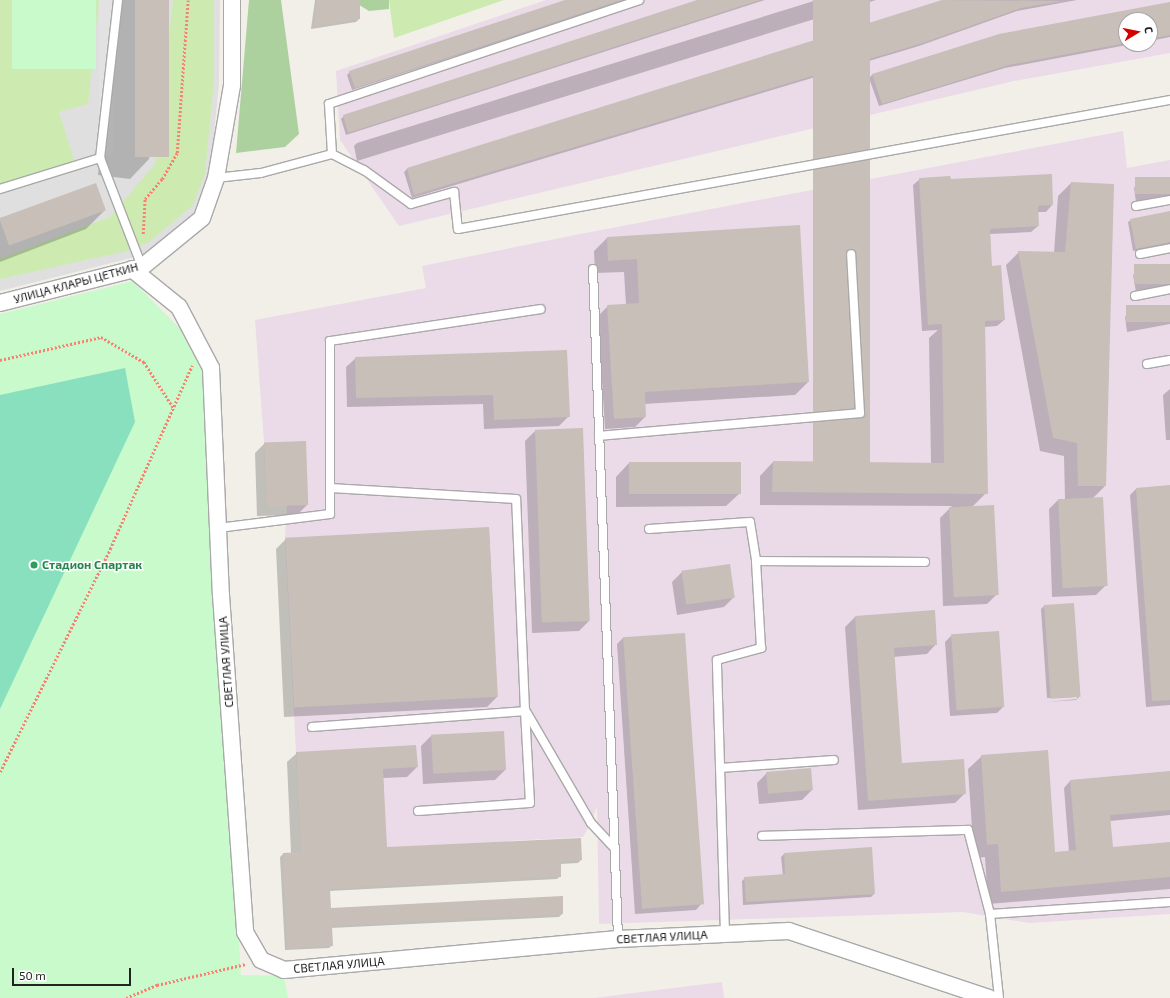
<!DOCTYPE html>
<meta charset="utf-8">
<style>
body{margin:0}
#map{position:relative;width:1170px;height:998px;overflow:hidden;background:#f2efe9;font-family:"Exo 2",sans-serif}
div>[style]{position:absolute}
.residential>*{inset:0;background:#e0dfdf}
.industrial>*{inset:0;background:#ebdbe8}
.grass>*{inset:0;background:#cdebb0}
.forest>*{inset:0;background:#add19e}
.park>*{inset:0;background:#c8facc;transform-origin:0 0}
.pitch>*{inset:0;background:#88e0be}
.parking>*{inset:0;background:#e2e2e2;transform-origin:0 0}
.shadow>*{inset:0;background:#0003}
.building>*{inset:0;background:#c7bfb8;transform-origin:0 0}
.path>*{height:2.5px;margin-top:-1.25px;transform-origin:0;background:repeating-linear-gradient(90deg,#fa8072 0 2px,transparent 0 4px)}
.roads{filter:drop-shadow(1px 0 #a9a9a9) drop-shadow(-1px 0 #a9a9a9) drop-shadow(0 1px #a9a9a9) drop-shadow(0 -1px #a9a9a9)}
.service>*{height:8px;margin:-4px;padding:0 4px;transform-origin:4px;border-radius:4px;background:#fff}
.minor>*{height:16px;margin:-8px;padding:0 8px;transform-origin:8px;border-radius:8px;background:#fff}
.dots>*{width:11px;height:11px;translate:-50% -50%;box-sizing:border-box;border:2px solid #fff;border-radius:50%}
span{translate:-50% -50%;white-space:nowrap;text-align:center;line-height:1.15;-webkit-text-stroke:3px #fff;paint-order:stroke}
.street-label{font-size:12px;color:#222}
.leisure-label{font-size:12px;color:#27864d;font-weight:700}
.left{translate:0 -50%;text-align:left}
.north{position:absolute;left:1118px;top:12px;width:40px;height:40px;box-sizing:border-box;background:#fff;border:1px solid #a7a7a7;border-radius:50%;rotate:80deg;font-size:11px;font-weight:700;line-height:16px;text-align:center;color:#222}
.north::after{content:'';display:block;margin:auto;width:14px;height:18px;background:#d40000;clip-path:polygon(50% 0,100% 100%,50% 72%,0 100%)}
.scale{position:absolute;left:12px;top:968px;width:119px;height:18px;box-sizing:border-box;border:2px solid #222;border-top:0;padding-left:5px;font-size:12px;line-height:14px;white-space:nowrap;color:#222;-webkit-text-stroke:3px #fff;paint-order:stroke}
</style>
<div id="map">
<div class="residential">
<div style="clip-path:polygon(0 0,220px 0,219px 84px,210px 176px,196px 211px,143px 255px,0 291px)"></div>
</div>
<div class="industrial">
<div style="clip-path:polygon(evenodd,546px 0,1170px 0,1170px 53px,1014px 81px,399px 226px,340px 140px,336px 71px,546px 0,1126px 20px,1150px 20px,1150px 44px,1126px 44px,1126px 20px)"></div>
<div style="clip-path:polygon(1123px 131px,1127px 168px,1170px 160px,1170px 914px,1029px 923px,963px 912px,599px 924px,597px 806px,591px 823px,583px 837px,301px 852px,285px 538px,287px 506px,266px 506px,264px 442px,255px 320px,426px 288px,422px 266px,580px 234px)"></div>
<div style="clip-path:polygon(722px 982px,724px 998px,594px 998px)"></div>
</div>
<div class="grass">
<div style="clip-path:polygon(0 0,99px 0,88px 104px,59px 112px,75px 163px,0 185px)"></div>
<div style="clip-path:polygon(173px 0,214px 0,214px 79px,205px 174px,193px 205px,149px 242px,127px 251px,0 279px,0 259px,110px 217px,155px 164px)"></div>
<div style="clip-path:polygon(389px 0,504px 0,394px 38px)"></div>
</div>
<div class="forest">
<div style="clip-path:polygon(249px 0,281px 0,299px 134px,285px 147px,236px 153px)"></div>
<div style="clip-path:polygon(351px 0,389px 0,389px 9px,369px 11px)"></div>
</div>
<div class="park">
<div style="left:12px;top:0;width:84px;height:69px"></div>
<div style="clip-path:polygon(133px 281px,187px 336px,202px 366px,209px 392px,241px 975px,284px 976px,288px 998px,0 998px,0 314px)"></div>
</div>
<div class="pitch">
<div style="clip-path:polygon(125px 368px,135px 422px,0 709px,0 395px)"></div>
</div>
<div class="parking">
<div style="left:99px;top:0;width:14px;height:155px"></div>
</div>
<div class="shadow">
<div style="clip-path:polygon(118px 0,168px 0,149px 159px,130px 179px,98px 175px)"></div>
<div style="clip-path:polygon(315px 0,359px 0,359px 19px,356px 22px,311px 29px)"></div>
<div style="clip-path:polygon(569px 0,627px 0,352px 90px,347px 75px,350px 72px)"></div>
<div style="clip-path:polygon(701px 0,765px 0,346px 135px,341px 119px,344px 116px)"></div>
<div style="clip-path:polygon(817px 0,876px 0,357px 161px,354px 146px,357px 143px)"></div>
<div style="clip-path:polygon(945px 0,1077px 0,1017px 11px,919px 46px,412px 198px,404px 172px,407px 169px)"></div>
<div style="clip-path:polygon(1170px 3px,1170px 37px,1150px 41px,1150px 20px,1126px 20px,1126px 44px,1132px 44px,1005px 68px,879px 106px,869px 78px,872px 75px,999px 35px)"></div>
<div style="clip-path:polygon(1051px 176px,1052px 205px,1046px 212px,1037px 212px,1038px 226px,1031px 232px,990px 234px,991px 267px,1004px 320px,997px 326px,984px 327px,986px 493px,972px 507px,997px 594px,987px 604px,943px 606px,940px 518px,952px 506px,760px 505px,760px 476px,773px 462px,931px 464px,929px 338px,938px 330px,922px 331px,913px 185px,920px 179px,950px 181px)"></div>
<div style="clip-path:polygon(1170px 178px,1170px 196px,1136px 202px,1134px 188px,1137px 185px)"></div>
<div style="clip-path:polygon(1071px 183px,1105px 486px,1093px 498px,1106px 585px,1096px 595px,1052px 597px,1049px 509px,1059px 499px,1065px 499px,1064px 456px,1040px 451px,1006px 265px,1019px 252px,1054px 253px,1058px 196px)"></div>
<div style="clip-path:polygon(105px 210px,86px 229px,0 262px,0 221px)"></div>
<div style="clip-path:polygon(1170px 212px,1170px 244px,1133px 251px,1128px 222px,1131px 220px)"></div>
<div style="clip-path:polygon(607px 238px,808px 382px,795px 395px,644px 404px,645px 417px,635px 427px,605px 429px,598px 316px,608px 306px,626px 305px,624px 272px,595px 273px,594px 251px)"></div>
<div style="clip-path:polygon(1170px 265px,1170px 286px,1136px 292px,1133px 275px,1136px 272px)"></div>
<div style="clip-path:polygon(1170px 306px,1170px 324px,1127px 332px,1125px 317px,1128px 314px)"></div>
<div style="clip-path:polygon(566px 351px,569px 416px,559px 426px,484px 429px,483px 404px,347px 407px,346px 367px,356px 358px)"></div>
<div style="clip-path:polygon(1170px 389px,1170px 440px,1166px 440px,1163px 395px)"></div>
<div style="clip-path:polygon(535px 431px,589px 621px,579px 631px,532px 633px,525px 441px)"></div>
<div style="clip-path:polygon(265px 443px,307px 505px,297px 515px,257px 516px,255px 453px)"></div>
<div style="clip-path:polygon(629px 463px,740px 493px,726px 506px,616px 507px,616px 477px)"></div>
<div style="clip-path:polygon(1170px 486px,1170px 705px,1146px 707px,1130px 495px,1136px 489px)"></div>
<div style="clip-path:polygon(489px 528px,497px 697px,487px 707px,284px 717px,276px 549px,286px 539px)"></div>
<div style="clip-path:polygon(682px 572px,734px 597px,724px 607px,677px 615px,672px 582px)"></div>
<div style="clip-path:polygon(1044px 606px,1079px 697px,1076px 700px,1047px 702px,1077px 699px,1077px 697px,1047px 698px,1041px 609px)"></div>
<div style="clip-path:polygon(855px 617px,936px 644px,927px 654px,893px 657px,901px 764px,965px 793px,955px 803px,858px 810px,845px 627px)"></div>
<div style="clip-path:polygon(952px 635px,1003px 707px,997px 713px,950px 716px,945px 642px)"></div>
<div style="clip-path:polygon(624px 637px,702px 903px,696px 910px,635px 914px,617px 644px)"></div>
<div style="clip-path:polygon(503px 732px,505px 770px,495px 780px,423px 784px,421px 746px,431px 736px)"></div>
<div style="clip-path:polygon(297px 753px,417px 767px,407px 777px,383px 778px,385px 849px,581px 860px,578px 863px,560px 864px,560px 876px,557px 879px,329px 891px,330px 909px,562px 914px,559px 917px,331px 928px,332px 945px,329px 948px,285px 950px,280px 857px,283px 854px,291px 853px,287px 762px)"></div>
<div style="clip-path:polygon(982px 756px,1054px 853px,1069px 852px,1064px 788px,1070px 781px,1170px 772px,1170px 815px,1110px 821px,1110px 848px,1170px 843px,1170px 889px,988px 904px,985px 857px,974px 858px,968px 769px)"></div>
<div style="clip-path:polygon(767px 773px,812px 790px,802px 800px,759px 804px,757px 783px)"></div>
<div style="clip-path:polygon(784px 854px,874px 894px,871px 897px,743px 905px,742px 881px,745px 878px,783px 876px,781px 857px)"></div>
</div>
<div class="building">
<div style="left:135px;top:0;width:34px;height:157px"></div>
<div style="clip-path:polygon(317px 0,360px 0,360px 19px,313px 27px)"></div>
<div style="clip-path:polygon(565px 0,622px 0,355px 88px,349px 71px)"></div>
<div style="clip-path:polygon(697px 0,760px 0,348px 133px,343px 115px)"></div>
<div style="left:813px;top:0;width:57px;height:479px"></div>
<div style="clip-path:polygon(942px 0,1063px 1px,1021px 8px,923px 43px,414px 195px,407px 168px)"></div>
<div style="clip-path:polygon(1170px 2px,1170px 35px,1150px 39px,1150px 20px,1126px 20px,1126px 43px,1009px 65px,882px 104px,872px 74px,999px 34px)"></div>
<div style="clip-path:polygon(1052px 174px,1053px 205px,1038px 206px,1039px 226px,990px 229px,992px 266px,1001px 265px,1005px 320px,985px 321px,988px 494px,772px 492px,773px 461px,944px 463px,942px 324px,928px 325px,919px 178px,950px 176px,951px 179px)"></div>
<div style="left:1170px;top:177px;width:17px;height:35px;rotate:90deg"></div>
<div style="clip-path:polygon(1071px 182px,1114px 184px,1106px 486px,1078px 486px,1077px 443px,1053px 438px,1018px 251px,1065px 252px)"></div>
<div style="left:96px;top:183px;width:29px;height:103px;rotate:70deg"></div>
<div style="clip-path:polygon(1170px 211px,1170px 242px,1136px 249px,1130px 219px)"></div>
<div style="clip-path:polygon(800px 225px,809px 382px,645px 392px,646px 417px,614px 419px,607px 305px,639px 303px,637px 259px,608px 261px,607px 237px)"></div>
<div style="left:1170px;top:264px;width:20px;height:36px;rotate:90deg"></div>
<div style="left:1170px;top:305px;width:17px;height:44px;rotate:90deg"></div>
<div style="clip-path:polygon(567px 350px,570px 417px,494px 420px,493px 395px,356px 398px,355px 357px)"></div>
<div style="left:583px;top:428px;width:193px;height:48px;rotate:88deg"></div>
<div style="left:306px;top:441px;width:64px;height:42px;rotate:88deg"></div>
<div style="left:629px;top:462px;width:112px;height:32px"></div>
<div style="clip-path:polygon(1170px 485px,1170px 700px,1152px 701px,1136px 488px)"></div>
<div style="left:1103px;top:497px;width:89px;height:45px;rotate:87deg"></div>
<div style="left:994px;top:505px;width:90px;height:45px;rotate:87deg"></div>
<div style="left:489px;top:527px;width:170px;height:204px;rotate:87deg"></div>
<div style="left:730px;top:564px;width:34px;height:49px;rotate:82deg"></div>
<div style="left:1074px;top:603px;width:94px;height:30px;rotate:86deg"></div>
<div style="clip-path:polygon(935px 610px,937px 645px,894px 648px,902px 763px,964px 759px,966px 794px,868px 801px,855px 616px)"></div>
<div style="left:999px;top:631px;width:76px;height:48px;rotate:86deg"></div>
<div style="left:685px;top:633px;width:272px;height:62px;rotate:86deg"></div>
<div style="left:504px;top:731px;width:39px;height:73px;rotate:87deg"></div>
<div style="clip-path:polygon(416px 745px,418px 767px,383px 769px,387px 847px,581px 838px,582px 860px,561px 862px,561px 877px,330px 889px,331px 908px,563px 896px,563px 914px,332px 926px,333px 946px,287px 948px,283px 853px,301px 852px,296px 752px)"></div>
<div style="clip-path:polygon(1048px 750px,1055px 852px,1076px 850px,1070px 780px,1170px 771px,1170px 810px,1110px 815px,1113px 847px,1170px 842px,1170px 877px,1001px 892px,998px 844px,987px 845px,981px 755px)"></div>
<div style="left:811px;top:768px;width:22px;height:45px;rotate:85deg"></div>
<div style="clip-path:polygon(872px 847px,875px 894px,746px 902px,744px 877px,785px 874px,784px 853px)"></div>
</div>
<div class="path">
<div style="left:143px;top:234px;width:35px;rotate:-87deg"></div>
<div style="left:145px;top:199px;width:26px;rotate:-50deg"></div>
<div style="left:162px;top:179px;width:30px;rotate:-60deg"></div>
<div style="left:177px;top:153px;width:153px;rotate:-85.9deg"></div>
<div style="left:0;top:360px;width:104px;rotate:-12.8deg"></div>
<div style="left:101px;top:337px;width:50px;rotate:30.2deg"></div>
<div style="left:144px;top:362px;width:54px;rotate:57.2deg"></div>
<div style="left:0;top:772px;width:249px;rotate:-63.7deg"></div>
<div style="left:110px;top:549px;width:201px;rotate:-65.9deg"></div>
<div style="left:126px;top:998px;width:34px;rotate:-23deg"></div>
<div style="left:157px;top:985px;width:91px;rotate:-13.3deg"></div>
</div>
<div class="roads">
<div class="service">
<div style="left:118px;top:0;width:159px;rotate:96.5deg"></div>
<div style="left:100px;top:158px;width:117px;rotate:68.9deg"></div>
<div style="left:332px;top:154px;width:50px;rotate:-93.4deg"></div>
<div style="left:329px;top:104px;width:327px;rotate:-18.5deg"></div>
<div style="left:216px;top:178px;width:45px;rotate:-6.3deg"></div>
<div style="left:261px;top:173px;width:73px;rotate:-15deg"></div>
<div style="left:332px;top:154px;width:36px;rotate:27deg"></div>
<div style="left:364px;top:170px;width:58px;rotate:35.9deg"></div>
<div style="left:411px;top:204px;width:45px;rotate:-15.6deg"></div>
<div style="left:454px;top:192px;width:37px;rotate:84deg"></div>
<div style="left:458px;top:229px;width:724px;rotate:-10.27deg"></div>
<div style="left:0;top:189px;width:105px;rotate:-17.2deg"></div>
<div style="left:1136px;top:206px;width:35px;rotate:-10deg"></div>
<div style="left:1140px;top:254px;width:31px;rotate:-11deg"></div>
<div style="left:593px;top:269px;width:670px;rotate:87.86deg"></div>
<div style="left:1135px;top:296px;width:36px;rotate:-11deg"></div>
<div style="left:1147px;top:364px;width:23px;rotate:-10deg"></div>
<div style="left:599px;top:436px;width:262px;rotate:-5deg"></div>
<div style="left:860px;top:413px;width:159px;rotate:-93.2deg"></div>
<div style="left:218px;top:528px;width:113px;rotate:-7.1deg"></div>
<div style="left:330px;top:514px;width:173px;rotate:-90deg"></div>
<div style="left:330px;top:341px;width:213px;rotate:-8.6deg"></div>
<div style="left:649px;top:529px;width:101px;rotate:-4deg"></div>
<div style="left:750px;top:522px;width:39px;rotate:81deg"></div>
<div style="left:527px;top:713px;width:127px;rotate:59.8deg"></div>
<div style="left:591px;top:823px;width:35px;rotate:47deg"></div>
<div style="left:312px;top:727px;width:214px;rotate:-4.3deg"></div>
<div style="left:525px;top:711px;width:212px;rotate:-92.4deg"></div>
<div style="left:516px;top:499px;width:186px;rotate:-176.6deg"></div>
<div style="left:720px;top:768px;width:114px;rotate:-4deg"></div>
<div style="left:418px;top:811px;width:112px;rotate:-4.1deg"></div>
<div style="left:530px;top:803px;width:92px;rotate:-93.1deg"></div>
<div style="left:762px;top:836px;width:206px;rotate:-1.7deg"></div>
<div style="left:968px;top:830px;width:87px;rotate:75.3deg"></div>
<div style="left:725px;top:934px;width:274px;rotate:-91.7deg"></div>
<div style="left:717px;top:660px;width:46px;rotate:-15.3deg"></div>
<div style="left:761px;top:648px;width:87px;rotate:-93.3deg"></div>
<div style="left:756px;top:561px;width:169px;rotate:0.3deg"></div>
<div style="left:999px;top:998px;width:84px;rotate:-96.1deg"></div>
<div style="left:990px;top:914px;width:180px;rotate:-3.8deg"></div>
</div>
<div class="minor">
<div style="left:132px;top:269px;width:60px;rotate:39deg"></div>
<div style="left:179px;top:307px;width:69px;rotate:62.3deg"></div>
<div style="left:211px;top:368px;width:227px;rotate:87.5deg"></div>
<div style="left:221px;top:595px;width:338px;rotate:85.9deg"></div>
<div style="left:245px;top:932px;width:32px;rotate:60deg"></div>
<div style="left:261px;top:960px;width:25px;rotate:23deg"></div>
<div style="left:284px;top:970px;width:335px;rotate:-5.3deg"></div>
<div style="left:618px;top:939px;width:171px;rotate:-2.7deg"></div>
<div style="left:789px;top:931px;width:211px;rotate:18.5deg"></div>
<div style="left:0;top:303px;width:146px;rotate:-14.2deg"></div>
<div style="left:142px;top:267px;width:77px;rotate:-39.2deg"></div>
<div style="left:202px;top:218px;width:42px;rotate:-70.7deg"></div>
<div style="left:216px;top:178px;width:94px;rotate:-80.2deg"></div>
<div style="left:232px;top:85px;width:85px;rotate:-90deg"></div>
</div>
</div>
<div class="dots">
<div style="left:34px;top:565px;background:#2e9e5b"></div>
</div>
<div class="street-label">
<span style="left:76px;top:283px;rotate:-15deg">УЛИЦА КЛАРЫ ЦЕТКИН</span>
<span style="left:226px;top:662px;rotate:-94deg">СВЕТЛАЯ УЛИЦА</span>
<span style="left:662px;top:937px;rotate:-3deg">СВЕТЛАЯ УЛИЦА</span>
<span style="left:339px;top:965px;rotate:-5deg">СВЕТЛАЯ УЛИЦА</span>
</div>
<div class="leisure-label">
<span class="left" style="left:42px;top:565px">Стадион Спартак</span>
</div>
<div class="north">С</div>
<div class="scale">50 m</div>
</div>
